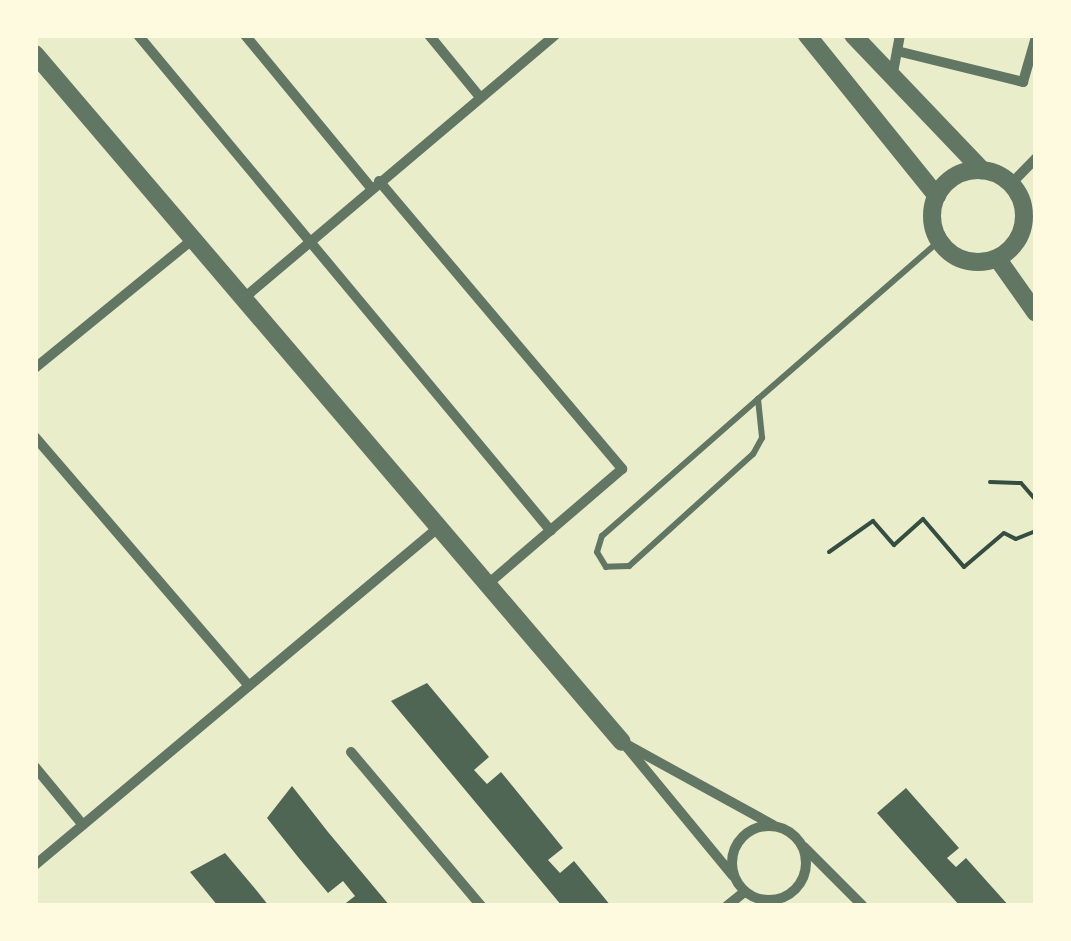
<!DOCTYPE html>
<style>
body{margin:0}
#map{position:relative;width:1071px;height:941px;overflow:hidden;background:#e9edc9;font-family:Jost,sans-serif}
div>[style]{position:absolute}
.building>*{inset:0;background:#4f6655}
.path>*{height:4px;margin:-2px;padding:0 2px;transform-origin:2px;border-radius:2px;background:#344e41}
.service>*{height:6px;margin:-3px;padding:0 3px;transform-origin:3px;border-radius:3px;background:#617663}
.minor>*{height:10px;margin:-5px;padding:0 5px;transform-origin:5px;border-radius:5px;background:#617663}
.minor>.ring{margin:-5px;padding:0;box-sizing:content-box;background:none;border:10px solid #617663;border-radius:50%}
.tertiary>*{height:18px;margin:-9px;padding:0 9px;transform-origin:9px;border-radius:9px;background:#617663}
.tertiary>.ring{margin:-9px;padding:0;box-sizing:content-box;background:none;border:18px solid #617663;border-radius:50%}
span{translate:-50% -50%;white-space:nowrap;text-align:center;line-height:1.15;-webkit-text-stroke:8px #fefae0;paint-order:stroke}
.frame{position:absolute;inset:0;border:38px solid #fefae0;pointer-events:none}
</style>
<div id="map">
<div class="building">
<div style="clip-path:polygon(427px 683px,489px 757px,474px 770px,487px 784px,501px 772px,563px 848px,548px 860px,560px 873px,574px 861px,611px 906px,562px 906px,391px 701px)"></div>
<div style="clip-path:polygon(292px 786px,328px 832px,390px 906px,342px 906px,355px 896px,343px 881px,328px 893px,298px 857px,267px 818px)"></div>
<div style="clip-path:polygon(906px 788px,959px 848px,947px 858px,956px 867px,966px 858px,1009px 906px,960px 906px,877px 813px)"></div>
<div style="clip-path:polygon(225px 853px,257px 891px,269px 906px,218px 906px,190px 872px)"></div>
</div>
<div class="path">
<div style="left:990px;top:482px;width:31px;rotate:2deg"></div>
<div style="left:1021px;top:483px;width:23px;rotate:49deg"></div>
<div style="left:829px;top:552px;width:54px;rotate:-35.2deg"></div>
<div style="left:873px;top:521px;width:32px;rotate:49deg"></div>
<div style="left:894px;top:545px;width:39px;rotate:-42deg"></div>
<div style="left:923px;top:519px;width:63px;rotate:49.5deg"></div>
<div style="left:964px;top:567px;width:52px;rotate:-40.4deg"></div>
<div style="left:1004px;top:533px;width:13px;rotate:27deg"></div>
<div style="left:1016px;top:539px;width:22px;rotate:-22deg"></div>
</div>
<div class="service">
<div style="left:758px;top:399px;width:39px;rotate:84deg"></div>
<div style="left:762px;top:438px;width:18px;rotate:119deg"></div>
<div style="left:753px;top:454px;width:167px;rotate:137.9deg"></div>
<div style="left:629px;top:566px;width:23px;rotate:178deg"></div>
<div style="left:606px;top:567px;width:17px;rotate:-121deg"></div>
<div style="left:597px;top:552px;width:17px;rotate:-73deg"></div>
<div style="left:602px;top:536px;width:208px;rotate:-41.3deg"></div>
<div style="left:758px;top:399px;width:240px;rotate:-41.1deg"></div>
</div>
<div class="minor">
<div style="left:138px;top:35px;width:645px;rotate:50.22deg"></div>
<div style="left:245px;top:35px;width:198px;rotate:50.5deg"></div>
<div style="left:429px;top:35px;width:80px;rotate:50.6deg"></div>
<div style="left:897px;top:51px;width:130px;rotate:13.8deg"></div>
<div style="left:1023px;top:82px;width:47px;rotate:-73.9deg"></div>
<div style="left:892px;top:78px;width:44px;rotate:-79.5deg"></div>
<div style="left:379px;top:181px;width:377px;rotate:49.8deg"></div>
<div style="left:622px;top:469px;width:177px;rotate:139.4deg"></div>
<div style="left:1011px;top:184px;width:36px;rotate:-46deg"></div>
<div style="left:244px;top:298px;width:407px;rotate:-40.2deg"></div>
<div style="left:35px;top:368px;width:204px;rotate:-39.2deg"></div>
<div style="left:35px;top:437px;width:328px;rotate:49.3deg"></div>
<div style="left:622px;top:742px;width:172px;rotate:28.8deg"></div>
<div style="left:626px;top:746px;width:168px;rotate:50.5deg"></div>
<div style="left:351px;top:752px;width:202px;rotate:49.8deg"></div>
<div style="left:35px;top:767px;width:75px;rotate:50.4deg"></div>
<div class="ring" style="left:732px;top:826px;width:64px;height:64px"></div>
<div style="left:804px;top:847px;width:83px;rotate:45deg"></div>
<div style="left:35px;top:865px;width:527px;rotate:-39.92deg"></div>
<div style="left:727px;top:906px;width:22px;rotate:-39deg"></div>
</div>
<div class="tertiary">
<div style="left:807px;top:35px;width:207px;rotate:51.1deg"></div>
<div style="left:853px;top:35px;width:187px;rotate:46.3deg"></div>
<div style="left:35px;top:54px;width:904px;rotate:49.53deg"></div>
<div class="ring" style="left:932px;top:170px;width:74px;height:74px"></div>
<div style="left:997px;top:258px;width:67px;rotate:54.7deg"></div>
</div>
<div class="frame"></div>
</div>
